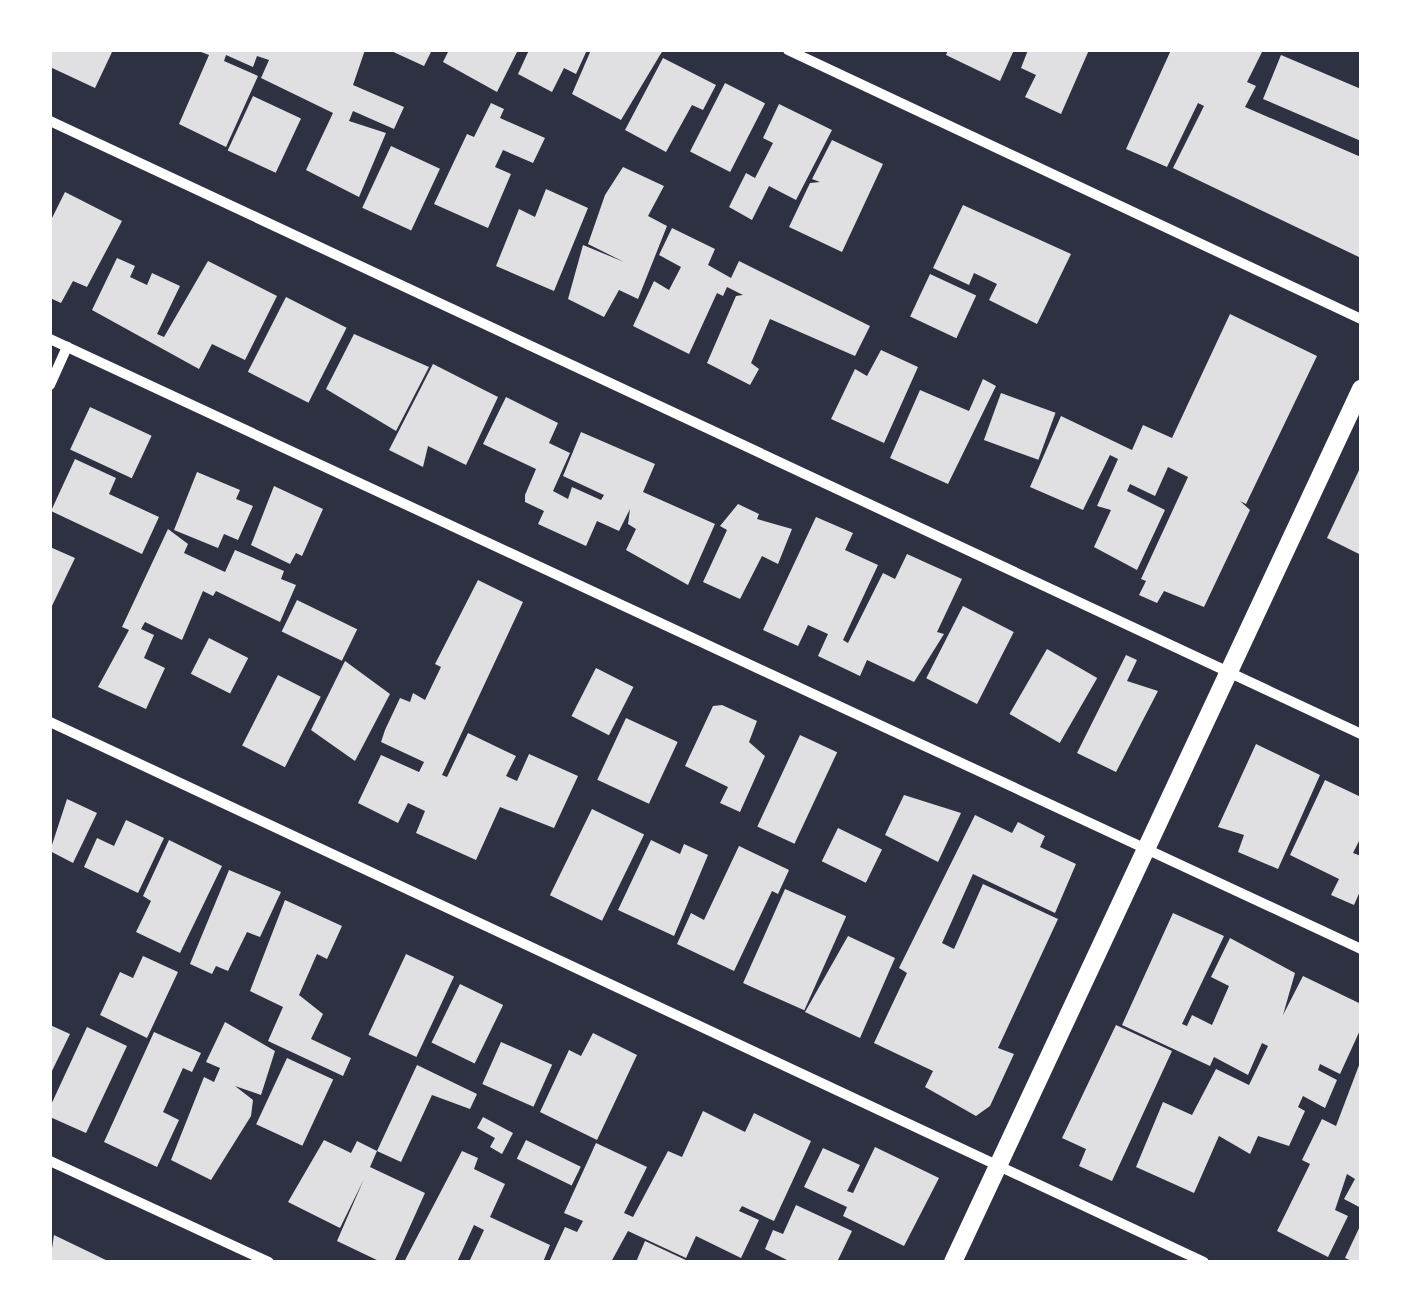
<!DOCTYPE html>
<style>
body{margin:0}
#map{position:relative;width:1411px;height:1312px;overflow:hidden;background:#2d3142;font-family:Lato,sans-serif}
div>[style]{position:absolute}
.building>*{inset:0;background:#e0e0e3;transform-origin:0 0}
.minor>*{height:10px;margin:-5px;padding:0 5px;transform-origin:5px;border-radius:5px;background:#fff}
.tertiary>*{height:18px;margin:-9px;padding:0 9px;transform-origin:9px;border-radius:9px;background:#fff}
span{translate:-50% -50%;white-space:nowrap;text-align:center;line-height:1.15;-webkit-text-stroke:8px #fff;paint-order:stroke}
.frame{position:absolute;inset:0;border:52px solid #fff;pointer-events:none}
</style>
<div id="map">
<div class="building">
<div style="clip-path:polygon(50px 50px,113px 50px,95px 88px,50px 67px)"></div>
<div style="clip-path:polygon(196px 50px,365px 50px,353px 85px,404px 107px,394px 129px,353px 111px,349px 121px,386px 133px,359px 197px,306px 170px,333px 113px,261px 78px,269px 60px,257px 56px,253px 67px,226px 55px,224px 61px,258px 76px,226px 147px,179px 124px,209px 55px)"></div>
<div style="clip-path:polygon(389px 50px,432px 50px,424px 66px)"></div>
<div style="clip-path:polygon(449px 50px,518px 50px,497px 92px,443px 62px)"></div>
<div style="clip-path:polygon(529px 50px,587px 50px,576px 74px,564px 68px,552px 92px,518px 74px)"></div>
<div style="clip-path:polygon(591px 50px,663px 50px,621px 120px,572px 94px)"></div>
<div style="clip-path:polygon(948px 50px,1014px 50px,1000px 81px,946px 55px)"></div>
<div style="clip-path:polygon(1028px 50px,1089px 50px,1061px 114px,1025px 97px,1036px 75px,1021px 68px)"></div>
<div style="clip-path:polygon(1171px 50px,1263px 50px,1247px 82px,1256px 86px,1245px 107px,1361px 157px,1361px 258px,1173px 168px,1204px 106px,1198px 103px,1167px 167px,1126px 149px)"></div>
<div style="clip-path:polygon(1281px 55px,1361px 89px,1361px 141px,1263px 99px)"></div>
<div style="clip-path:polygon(663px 58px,716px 85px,703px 110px,692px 105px,666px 152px,625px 130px)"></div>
<div style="left:725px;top:83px;width:45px;height:77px;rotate:27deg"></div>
<div style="left:253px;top:96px;width:53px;height:60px;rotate:25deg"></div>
<div style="clip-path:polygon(491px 103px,504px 109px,500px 118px,545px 138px,533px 163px,503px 150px,495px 167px,511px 174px,488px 228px,434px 204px,467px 134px,474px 137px)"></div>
<div style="clip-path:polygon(779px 104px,832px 130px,796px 200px,769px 186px,752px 220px,729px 207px,746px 173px,755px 178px,773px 143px,763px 138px)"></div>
<div style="clip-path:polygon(832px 140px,883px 164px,842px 252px,789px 227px,810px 183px,820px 182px,812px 179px)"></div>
<div style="left:391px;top:146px;width:54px;height:68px;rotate:25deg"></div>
<div style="clip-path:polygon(623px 167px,664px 186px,648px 216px,667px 226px,638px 299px,619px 290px,604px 317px,568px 299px,583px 245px,624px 262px,588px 244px,605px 195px)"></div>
<div style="clip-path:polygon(546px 189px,588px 208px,554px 291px,496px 266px,519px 209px,535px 217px)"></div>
<div style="clip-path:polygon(65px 192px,122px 221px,87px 287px,73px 281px,61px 303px,50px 298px,50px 222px)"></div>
<div style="clip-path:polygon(963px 205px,1071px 254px,1037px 324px,989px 300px,997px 284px,974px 273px,969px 285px,933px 268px)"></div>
<div style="clip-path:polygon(672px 228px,715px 249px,708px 265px,731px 278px,739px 261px,870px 326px,855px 356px,770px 319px,751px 363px,759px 369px,750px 385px,707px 363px,736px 296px,743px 295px,727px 287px,723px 296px,717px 293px,689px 354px,633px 326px,654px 281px,669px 290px,681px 267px,659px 255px)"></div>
<div style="clip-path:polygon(117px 258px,135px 266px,130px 277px,147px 285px,152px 273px,180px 286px,157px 334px,164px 337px,208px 261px,277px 296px,245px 360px,212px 344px,199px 369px,92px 310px)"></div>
<div style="left:930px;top:274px;width:51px;height:47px;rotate:25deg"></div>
<div style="left:286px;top:297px;width:68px;height:84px;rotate:27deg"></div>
<div style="clip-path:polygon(1230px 314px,1317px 356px,1246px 504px,1240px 501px,1250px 510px,1204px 607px,1164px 591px,1157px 603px,1139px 595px,1146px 581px,1141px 579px,1188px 477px,1168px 467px,1155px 496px,1130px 484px,1127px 491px,1165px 510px,1137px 570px,1094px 547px,1111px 510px,1097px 506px,1118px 459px,1110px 455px,1083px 510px,1030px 487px,1061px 416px,1132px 450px,1143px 425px,1172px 438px)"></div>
<div style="clip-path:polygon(354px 334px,429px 367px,396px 431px,326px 389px)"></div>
<div style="clip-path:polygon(881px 350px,918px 367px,884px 443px,831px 419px,855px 369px,867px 376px)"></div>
<div style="clip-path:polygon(433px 364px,498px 397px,466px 465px,428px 446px,423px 467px,389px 450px)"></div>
<div style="clip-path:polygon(983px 379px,996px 386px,948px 484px,890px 458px,920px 390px,969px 411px)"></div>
<div style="left:1001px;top:393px;width:58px;height:50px;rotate:20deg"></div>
<div style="clip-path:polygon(506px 397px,558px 423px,549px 443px,570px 453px,553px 491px,568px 499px,572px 487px,601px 500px,604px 495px,563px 476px,581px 432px,655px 464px,643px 492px,715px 524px,688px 585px,626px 550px,636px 529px,628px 524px,630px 509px,619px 531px,597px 521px,586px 546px,538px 524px,544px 511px,525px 502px,525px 495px,536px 469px,483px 444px)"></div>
<div style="left:90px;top:407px;width:68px;height:47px;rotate:25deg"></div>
<div style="clip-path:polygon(75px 459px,116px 478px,109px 494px,159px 517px,142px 554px,51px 511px)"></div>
<div style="clip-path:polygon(1361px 466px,1361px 555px,1327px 538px)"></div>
<div style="clip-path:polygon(197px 472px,240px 490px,236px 499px,253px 506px,238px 540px,224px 534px,218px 548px,174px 530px)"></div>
<div style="clip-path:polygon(274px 486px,323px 509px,302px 556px,296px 553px,290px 564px,251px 545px)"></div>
<div style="clip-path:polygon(738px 504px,759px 514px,757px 519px,792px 529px,778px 564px,762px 556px,740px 599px,703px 582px,727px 530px,720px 526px)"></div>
<div style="clip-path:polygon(816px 517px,853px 533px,845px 550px,878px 565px,843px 640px,848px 643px,883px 573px,895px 579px,907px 554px,962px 579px,937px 632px,944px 634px,914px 682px,867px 660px,860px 676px,818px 656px,828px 634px,808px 625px,798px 646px,763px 630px)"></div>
<div style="clip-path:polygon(168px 529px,188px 544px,184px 553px,225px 572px,235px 550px,284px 571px,281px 579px,296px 585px,280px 622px,216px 591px,213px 596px,203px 591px,182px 640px,145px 622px,141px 629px,154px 635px,144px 658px,165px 668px,146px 709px,98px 687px,129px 630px,122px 627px)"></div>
<div style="clip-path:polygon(50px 547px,75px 558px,50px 610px)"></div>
<div style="clip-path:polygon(478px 580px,523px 602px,442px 775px,447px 777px,468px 733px,516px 756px,506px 776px,517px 781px,529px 754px,578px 776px,554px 828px,500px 807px,476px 860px,416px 833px,425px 811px,408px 803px,398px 823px,358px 803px,381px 755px,419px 772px,424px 762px,381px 742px,385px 730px,400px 698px,410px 702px,413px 693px,425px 700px,441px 667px,435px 664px)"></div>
<div style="left:297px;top:600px;width:67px;height:35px;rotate:26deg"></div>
<div style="left:963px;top:606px;width:57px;height:81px;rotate:27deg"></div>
<div style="left:209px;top:638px;width:44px;height:40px;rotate:27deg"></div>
<div style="left:1047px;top:649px;width:58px;height:75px;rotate:30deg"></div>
<div style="clip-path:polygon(1126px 655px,1137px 660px,1127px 681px,1158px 691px,1116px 772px,1077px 753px)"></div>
<div style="clip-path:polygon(345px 661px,390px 694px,355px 761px,311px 730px)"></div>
<div style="left:596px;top:668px;width:42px;height:54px;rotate:27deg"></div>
<div style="left:278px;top:675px;width:48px;height:79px;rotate:27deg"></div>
<div style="clip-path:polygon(722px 705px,757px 721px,749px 742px,765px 756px,740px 812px,720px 803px,728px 787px,685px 766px,713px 706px)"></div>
<div style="left:626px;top:718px;width:57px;height:68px;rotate:25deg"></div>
<div style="left:800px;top:735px;width:41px;height:101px;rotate:25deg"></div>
<div style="clip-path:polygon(1256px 744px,1320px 775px,1278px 869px,1238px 852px,1244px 835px,1218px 827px)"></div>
<div style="clip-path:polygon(1325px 780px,1361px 797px,1361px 837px,1353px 853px,1361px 856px,1361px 889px,1354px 905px,1331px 895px,1339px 879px,1290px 855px)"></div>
<div style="clip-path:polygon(904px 795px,961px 813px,938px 862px,885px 835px)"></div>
<div style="clip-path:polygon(67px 799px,97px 813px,73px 863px,50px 851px)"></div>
<div style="left:592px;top:809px;width:58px;height:96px;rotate:26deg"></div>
<div style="clip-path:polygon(975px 815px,1012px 833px,1018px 822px,1045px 836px,1040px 847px,1076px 864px,1055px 913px,973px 874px,942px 943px,954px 949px,983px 884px,1058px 919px,998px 1048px,1014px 1054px,990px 1106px,976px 1116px,925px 1087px,933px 1071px,874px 1043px,907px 973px,899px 968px)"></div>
<div style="clip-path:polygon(126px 820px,164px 838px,138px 893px,84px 867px,97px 838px,114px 846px)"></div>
<div style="left:838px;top:828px;width:49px;height:37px;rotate:26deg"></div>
<div style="clip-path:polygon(169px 840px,222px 866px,180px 953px,136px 932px,151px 901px,143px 896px)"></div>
<div style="clip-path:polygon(651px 840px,680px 854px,684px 844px,708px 855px,674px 936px,618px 910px)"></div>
<div style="clip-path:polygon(739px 846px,789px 870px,778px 894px,772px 891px,734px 971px,677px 944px,691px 913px,704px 920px)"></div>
<div style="clip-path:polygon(229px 870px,281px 892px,260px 937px,247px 932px,228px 971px,216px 966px,212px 974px,190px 964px)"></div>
<div style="left:785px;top:889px;width:67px;height:103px;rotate:24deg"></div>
<div style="clip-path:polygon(285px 900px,342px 926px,327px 959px,317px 954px,299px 995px,323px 1014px,311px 1039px,351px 1058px,343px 1076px,268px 1041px,283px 1007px,250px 991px)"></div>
<div style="clip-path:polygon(1173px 913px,1224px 936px,1182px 1024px,1187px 1026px,1192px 1015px,1212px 1025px,1229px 986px,1211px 977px,1230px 938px,1295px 973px,1283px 1015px,1303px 976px,1361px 1004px,1361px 1028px,1340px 1074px,1320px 1064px,1318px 1070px,1337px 1080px,1325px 1108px,1303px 1096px,1298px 1107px,1305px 1111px,1289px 1146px,1258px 1136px,1250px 1154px,1219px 1136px,1194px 1193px,1136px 1167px,1163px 1102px,1192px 1115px,1216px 1069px,1249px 1085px,1268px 1046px,1262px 1043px,1248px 1075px,1214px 1057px,1210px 1066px,1122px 1025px)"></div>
<div style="clip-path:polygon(848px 936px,895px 958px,860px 1038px,805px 1012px)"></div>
<div style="left:406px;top:954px;width:53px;height:89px;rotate:25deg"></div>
<div style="clip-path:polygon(143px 956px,178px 972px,147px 1038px,100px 1015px,120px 972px,133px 978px)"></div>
<div style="left:460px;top:984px;width:48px;height:65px;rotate:26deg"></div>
<div style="clip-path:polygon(225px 1022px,275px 1051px,261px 1095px,235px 1086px,253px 1100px,251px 1116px,211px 1180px,171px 1160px,204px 1077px,214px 1082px,220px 1068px,206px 1062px)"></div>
<div style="clip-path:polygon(50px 1025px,70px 1034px,50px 1075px)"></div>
<div style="clip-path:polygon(1116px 1025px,1172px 1051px,1112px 1181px,1079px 1166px,1086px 1149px,1062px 1138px)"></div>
<div style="clip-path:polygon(87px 1027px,127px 1046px,86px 1133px,50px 1117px,50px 1107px)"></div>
<div style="clip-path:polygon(154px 1032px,201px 1053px,192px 1072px,183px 1068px,163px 1112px,179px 1120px,157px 1167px,104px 1142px)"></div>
<div style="clip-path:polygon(593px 1033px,637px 1055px,597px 1140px,540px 1112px,569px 1050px,581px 1056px)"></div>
<div style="left:501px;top:1042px;width:56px;height:46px;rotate:24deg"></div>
<div style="left:287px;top:1058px;width:51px;height:73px;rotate:25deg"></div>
<div style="clip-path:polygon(1361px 1060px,1361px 1208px,1344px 1199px,1355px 1179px,1347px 1174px,1335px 1210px,1348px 1216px,1328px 1257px,1277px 1231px,1310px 1164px,1302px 1160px,1322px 1119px,1336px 1126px)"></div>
<div style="clip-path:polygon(417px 1065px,477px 1094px,470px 1109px,432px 1095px,401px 1162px,377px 1151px,370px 1167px,425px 1193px,394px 1262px,381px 1262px,337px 1241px,364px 1179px,340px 1228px,288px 1202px,324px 1140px,351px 1153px,357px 1141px,377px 1151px)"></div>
<div style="clip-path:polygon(703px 1111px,745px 1132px,754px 1113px,811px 1141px,774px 1221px,742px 1206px,739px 1211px,759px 1220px,741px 1258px,696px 1236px,686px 1258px,628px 1231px,611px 1262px,549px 1262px,565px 1227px,577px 1232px,583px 1221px,564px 1213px,596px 1143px,647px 1167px,624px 1213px,633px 1217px,668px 1151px,682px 1157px)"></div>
<div style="clip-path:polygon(483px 1117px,513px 1133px,502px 1154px,490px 1147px,495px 1138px,477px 1128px)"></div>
<div style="left:526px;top:1140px;width:61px;height:21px;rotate:26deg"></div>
<div style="clip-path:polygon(875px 1147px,939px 1178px,904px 1246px,843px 1216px,847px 1207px,804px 1187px,823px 1148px,860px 1165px,847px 1191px,853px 1193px)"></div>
<div style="clip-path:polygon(462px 1151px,478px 1158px,474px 1169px,505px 1184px,490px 1217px,550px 1245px,543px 1262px,469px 1262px,484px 1230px,474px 1225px,457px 1262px,404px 1262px)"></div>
<div style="clip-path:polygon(796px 1205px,852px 1231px,837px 1262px,791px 1262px,765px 1249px,773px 1230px,783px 1234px)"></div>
<div style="clip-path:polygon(1361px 1224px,1361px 1262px,1354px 1262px,1345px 1258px)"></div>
<div style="clip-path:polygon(54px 1235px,110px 1262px,50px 1262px)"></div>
<div style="clip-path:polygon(645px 1241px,690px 1262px,636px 1262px)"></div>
</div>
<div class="minor">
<div style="left:788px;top:50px;width:633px;rotate:25.15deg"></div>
<div style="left:50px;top:121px;width:1447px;rotate:25.06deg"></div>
<div style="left:50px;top:339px;width:1446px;rotate:24.95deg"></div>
<div style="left:50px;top:385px;width:42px;rotate:-65.9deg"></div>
<div style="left:50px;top:722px;width:1274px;rotate:25.08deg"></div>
<div style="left:50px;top:1161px;width:241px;rotate:24.8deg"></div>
</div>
<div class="tertiary">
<div style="left:953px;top:1262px;width:964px;rotate:-64.95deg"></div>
</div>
<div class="frame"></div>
</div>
